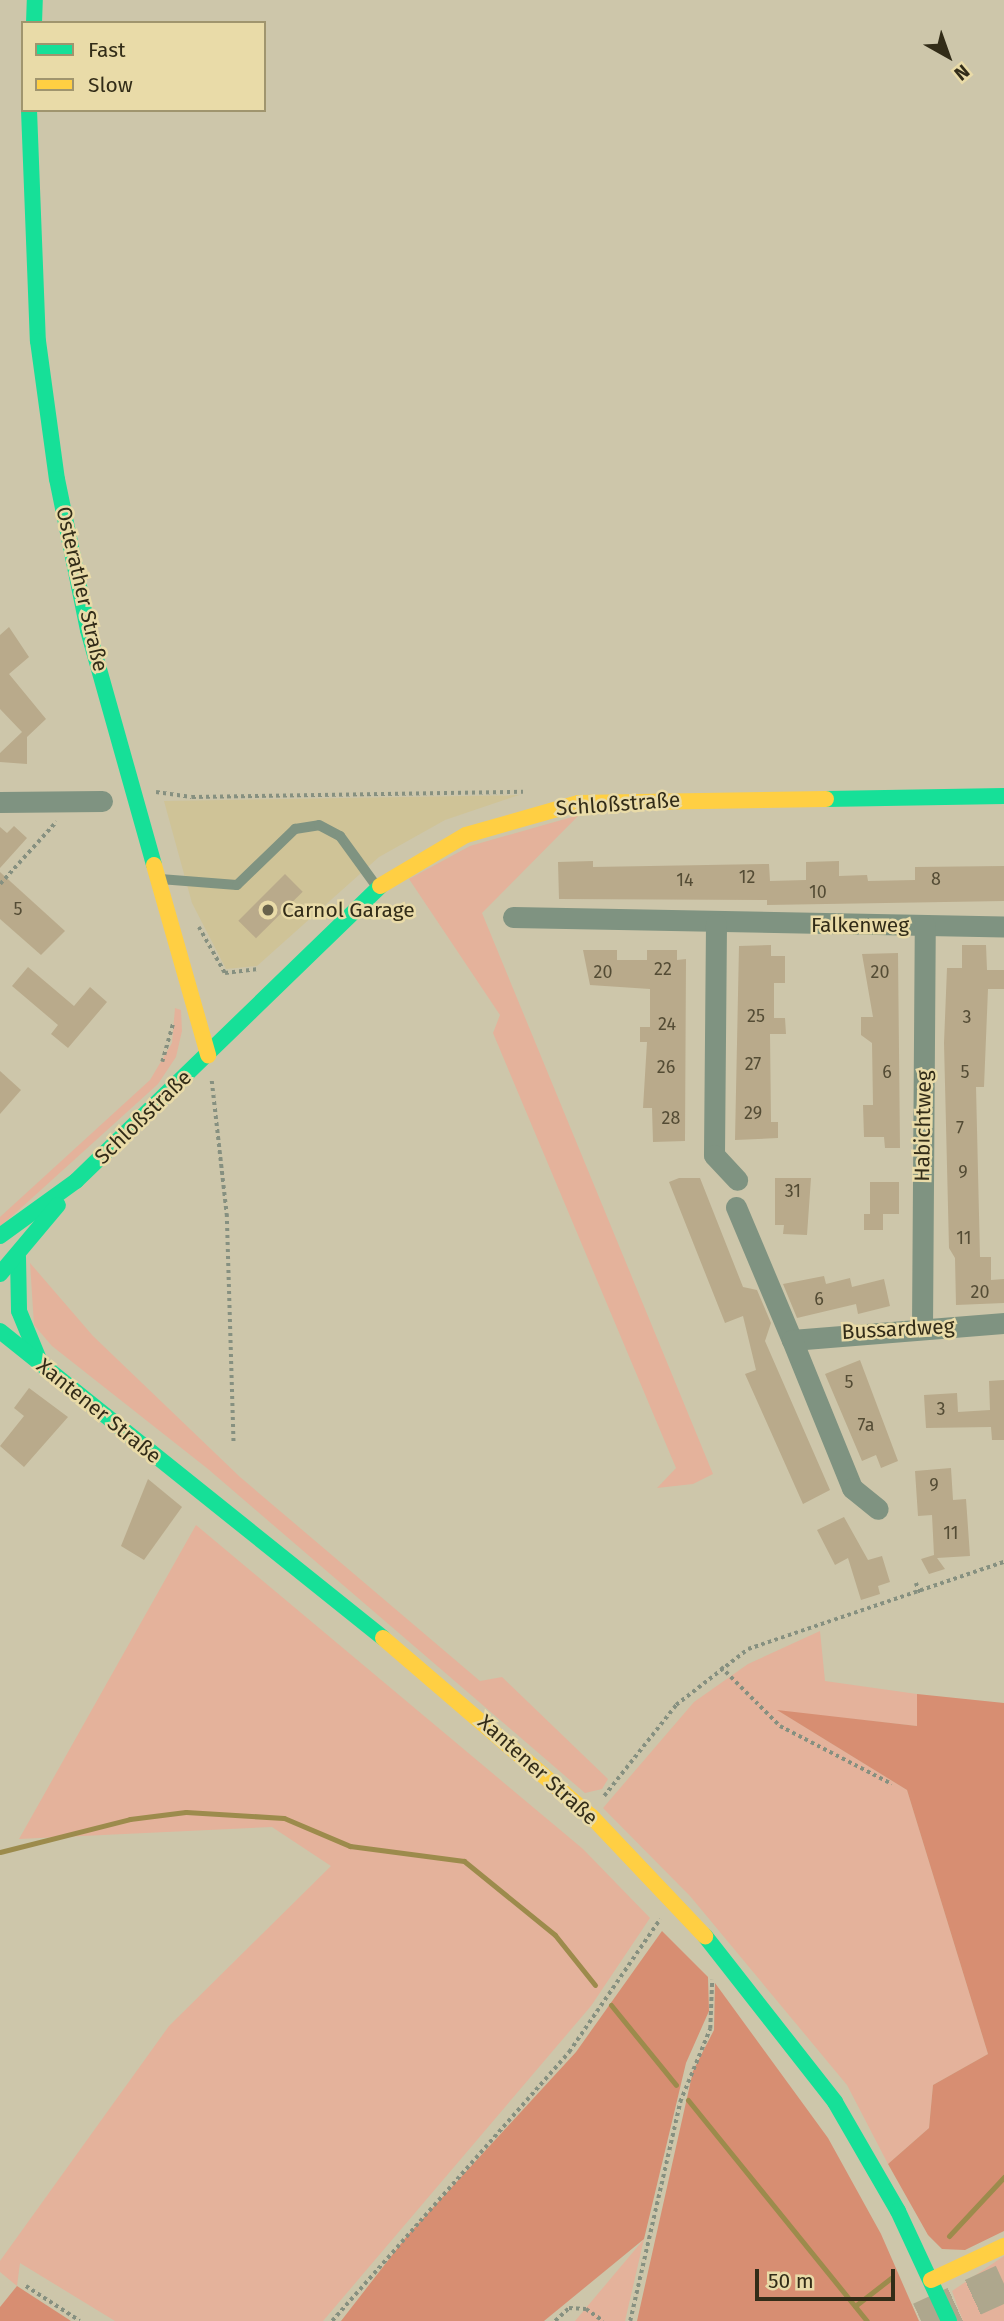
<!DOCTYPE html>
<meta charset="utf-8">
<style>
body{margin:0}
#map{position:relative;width:1004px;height:2321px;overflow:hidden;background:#cdc6aa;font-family:"Fira Sans",sans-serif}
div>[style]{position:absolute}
.built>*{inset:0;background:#cfc397}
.green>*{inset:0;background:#e4b29b}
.forest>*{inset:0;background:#d78e72}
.stream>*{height:5px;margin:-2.5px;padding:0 2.5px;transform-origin:2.5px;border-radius:2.5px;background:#9c8b4c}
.building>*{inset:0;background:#b9aa8b;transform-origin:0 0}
.highway-tunnel>*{height:38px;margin-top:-19px;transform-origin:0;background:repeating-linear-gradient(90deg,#aea78d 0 38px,transparent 0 57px)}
.path>*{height:3.5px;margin-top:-1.75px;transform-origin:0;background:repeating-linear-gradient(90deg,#869080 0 3.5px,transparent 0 7px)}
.lane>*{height:10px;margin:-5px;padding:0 5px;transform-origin:5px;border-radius:5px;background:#7f9381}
.street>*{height:21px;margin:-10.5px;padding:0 10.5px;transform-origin:10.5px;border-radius:10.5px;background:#7f9381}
.fast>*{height:16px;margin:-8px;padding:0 8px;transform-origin:8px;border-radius:8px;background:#16e098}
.slow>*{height:16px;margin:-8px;padding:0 8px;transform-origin:8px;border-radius:8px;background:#ffcf43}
.dots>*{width:19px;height:19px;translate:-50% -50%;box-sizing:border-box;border:4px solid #e9dba8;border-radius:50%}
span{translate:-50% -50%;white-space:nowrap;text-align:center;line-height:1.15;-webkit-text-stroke:5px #e9dba8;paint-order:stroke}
.number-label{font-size:18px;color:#544c35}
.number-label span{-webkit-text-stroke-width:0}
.street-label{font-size:21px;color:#322c18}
.poi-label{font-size:21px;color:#322c18}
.left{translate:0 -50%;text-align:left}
.legend{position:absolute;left:21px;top:21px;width:245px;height:91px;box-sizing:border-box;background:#e9dba8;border:2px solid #a0956e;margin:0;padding:9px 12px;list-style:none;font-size:21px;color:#322c18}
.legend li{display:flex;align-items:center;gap:14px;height:35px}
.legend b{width:35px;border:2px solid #a0956e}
.north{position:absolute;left:913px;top:21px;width:70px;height:70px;-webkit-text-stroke:5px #e9dba8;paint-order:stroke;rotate:140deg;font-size:19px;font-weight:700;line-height:28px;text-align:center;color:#322c18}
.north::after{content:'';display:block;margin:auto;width:24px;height:32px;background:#322c18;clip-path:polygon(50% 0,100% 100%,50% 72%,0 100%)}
.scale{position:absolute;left:755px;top:2269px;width:140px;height:32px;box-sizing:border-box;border:4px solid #322c18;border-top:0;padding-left:9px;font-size:21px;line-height:24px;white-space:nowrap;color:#322c18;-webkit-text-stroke:5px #e9dba8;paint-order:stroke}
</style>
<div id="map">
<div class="built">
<div style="clip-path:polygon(519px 795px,445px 820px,379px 857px,257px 966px,226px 969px,192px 903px,164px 801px)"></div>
</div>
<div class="green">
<div style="clip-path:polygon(579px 815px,482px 913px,713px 1474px,693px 1484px,657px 1488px,676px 1468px,493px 1033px,500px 1015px,409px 879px,470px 846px)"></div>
<div style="clip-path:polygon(175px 1008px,181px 1010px,182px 1031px,176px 1057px,158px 1084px,0 1227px,0 1217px,150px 1080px,172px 1043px)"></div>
<div style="clip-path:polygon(30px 1263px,93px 1336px,240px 1477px,480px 1681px,502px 1677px,608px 1779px,602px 1789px,585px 1793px,208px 1469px,52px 1346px,34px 1325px)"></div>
<div style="clip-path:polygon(196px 1525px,583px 1849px,650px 1918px,591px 2006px,323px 2321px,115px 2321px,20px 2263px,17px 2286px,0 2272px,0 2261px,169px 2026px,331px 1866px,272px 1827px,19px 1839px)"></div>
<div style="clip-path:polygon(820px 1631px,825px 1681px,917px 1694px,917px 1726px,779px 1711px,907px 1790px,988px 2054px,933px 2085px,929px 2128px,888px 2164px,847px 2085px,690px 1896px,603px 1808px,694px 1702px,748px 1664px)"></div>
<div style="clip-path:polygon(644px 2239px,625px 2321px,575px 2321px)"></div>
<div style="clip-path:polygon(1004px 2256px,1004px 2321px,963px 2321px,952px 2291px)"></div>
</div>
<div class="forest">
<div style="clip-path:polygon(917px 1694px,1004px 1703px,1004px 2231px,965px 2250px,942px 2249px,928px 2235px,888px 2164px,929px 2128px,933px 2085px,988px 2054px,907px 1790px,777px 1710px,917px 1726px)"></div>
<div style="clip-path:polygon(662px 1931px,708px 1977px,709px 2011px,686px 2063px,644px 2239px,544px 2321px,341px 2321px,407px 2236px,576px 2052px)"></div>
<div style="clip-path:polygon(715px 1983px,828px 2138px,881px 2234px,919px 2321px,637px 2321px,693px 2071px,714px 2030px)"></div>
<div style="clip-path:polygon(17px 2286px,71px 2321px,0 2321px,0 2307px)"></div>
</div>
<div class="stream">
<div style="left:0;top:1852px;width:134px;rotate:-14.2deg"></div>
<div style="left:130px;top:1819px;width:56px;rotate:-7.1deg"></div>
<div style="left:186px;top:1812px;width:98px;rotate:3.5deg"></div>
<div style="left:284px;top:1818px;width:72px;rotate:23deg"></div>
<div style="left:350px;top:1846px;width:115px;rotate:7.5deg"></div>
<div style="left:464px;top:1861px;width:117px;rotate:39.1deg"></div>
<div style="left:555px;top:1935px;width:64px;rotate:51.3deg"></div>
<div style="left:611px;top:2005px;width:103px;rotate:50.9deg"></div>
<div style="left:688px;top:2100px;width:284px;rotate:51deg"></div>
<div style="left:949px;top:2236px;width:81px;rotate:-47deg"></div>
<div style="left:855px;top:2306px;width:46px;rotate:-37.9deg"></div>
</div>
<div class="building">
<div style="clip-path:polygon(9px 627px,29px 657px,9px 674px,46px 719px,27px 737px,27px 764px,0 762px,0 753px,22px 732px,0 709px,0 635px)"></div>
<div style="clip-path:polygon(14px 826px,27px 838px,0 868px,0 827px,7px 833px)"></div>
<div style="clip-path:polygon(593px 861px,593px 867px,769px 864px,770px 881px,806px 880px,806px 862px,839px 861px,839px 876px,867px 875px,868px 881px,915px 880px,915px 867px,1004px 866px,1004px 901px,767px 905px,767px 900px,559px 899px,558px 862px)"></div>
<div style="clip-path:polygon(0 872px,65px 931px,41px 955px,0 919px)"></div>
<div style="left:285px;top:874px;width:25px;height:66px;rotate:45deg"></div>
<div style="clip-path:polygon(771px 945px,771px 956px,785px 956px,785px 983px,774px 983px,774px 1018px,785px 1018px,786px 1034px,770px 1034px,771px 1122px,778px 1122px,778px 1138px,735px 1140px,739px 946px)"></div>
<div style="clip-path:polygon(962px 945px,986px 945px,987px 970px,1004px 970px,1004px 989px,988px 989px,984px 1087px,976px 1087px,980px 1257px,991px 1257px,991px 1280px,1004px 1279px,1004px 1303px,956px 1305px,955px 1258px,949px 1248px,944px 1043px,947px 968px,962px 968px)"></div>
<div style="clip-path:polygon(583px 950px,617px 950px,617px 960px,647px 960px,647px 950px,677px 950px,677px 960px,686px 959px,685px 1141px,653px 1142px,652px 1108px,643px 1108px,647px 1042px,640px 1042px,640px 1027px,650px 1027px,650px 989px,590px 985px)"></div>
<div style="clip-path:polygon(898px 953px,900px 1148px,885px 1148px,884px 1137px,864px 1137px,863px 1105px,873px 1105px,872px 1043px,861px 1035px,861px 1017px,873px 1017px,862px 954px)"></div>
<div style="clip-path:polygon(28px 967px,74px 1006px,90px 987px,107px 1002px,68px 1048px,51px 1034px,58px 1025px,12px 986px)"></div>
<div style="clip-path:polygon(0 1071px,21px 1090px,0 1114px)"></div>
<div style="clip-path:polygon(679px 1178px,700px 1178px,743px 1287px,757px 1290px,771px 1323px,765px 1341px,830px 1490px,803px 1504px,745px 1374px,756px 1370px,743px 1316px,725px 1323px,669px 1182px)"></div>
<div style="clip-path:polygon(775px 1178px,811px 1178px,807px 1235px,783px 1234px,784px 1225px,775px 1225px)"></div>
<div style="left:870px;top:1182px;width:29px;height:32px"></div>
<div style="left:864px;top:1214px;width:19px;height:16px"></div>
<div style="clip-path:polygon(824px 1276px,826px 1284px,850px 1278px,852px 1287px,884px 1279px,890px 1306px,858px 1314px,856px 1304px,797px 1318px,783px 1284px)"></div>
<div style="clip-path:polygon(860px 1360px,898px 1461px,881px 1468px,876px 1455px,862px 1461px,825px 1374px)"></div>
<div style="clip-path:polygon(1004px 1380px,1004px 1440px,992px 1440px,991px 1427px,926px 1428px,924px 1395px,957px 1393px,958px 1412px,990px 1410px,989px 1381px)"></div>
<div style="clip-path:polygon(29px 1388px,68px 1417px,24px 1467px,0 1446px,24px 1416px,14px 1408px)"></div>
<div style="clip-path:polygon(951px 1468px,953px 1500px,966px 1499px,970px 1556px,937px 1558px,945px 1569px,929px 1574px,921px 1559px,934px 1555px,932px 1515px,918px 1516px,915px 1471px)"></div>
<div style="clip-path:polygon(148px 1479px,182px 1507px,144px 1560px,121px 1546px)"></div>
<div style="clip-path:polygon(844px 1517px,868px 1560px,882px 1556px,890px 1582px,878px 1586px,880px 1594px,861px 1600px,848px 1558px,835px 1565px,817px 1530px)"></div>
</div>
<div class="highway-tunnel">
<div style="left:921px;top:2321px;width:91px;rotate:-24.6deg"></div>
</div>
<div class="path">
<div style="left:156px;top:792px;width:36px;rotate:8deg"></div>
<div style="left:192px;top:797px;width:331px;rotate:-0.9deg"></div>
<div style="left:0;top:884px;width:84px;rotate:-47.9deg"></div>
<div style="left:199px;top:927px;width:53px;rotate:60.5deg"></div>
<div style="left:225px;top:973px;width:33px;rotate:-7deg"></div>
<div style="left:162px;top:1062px;width:41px;rotate:-74.2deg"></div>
<div style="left:212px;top:1081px;width:134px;rotate:83.6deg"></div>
<div style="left:227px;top:1214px;width:231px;rotate:88.3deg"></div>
<div style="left:916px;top:1583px;width:13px;rotate:67deg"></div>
<div style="left:721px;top:1667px;width:83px;rotate:45deg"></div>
<div style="left:780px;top:1726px;width:126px;rotate:27.4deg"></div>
<div style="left:604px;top:1796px;width:116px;rotate:-51.6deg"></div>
<div style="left:676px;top:1705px;width:91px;rotate:-37.9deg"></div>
<div style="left:748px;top:1649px;width:270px;rotate:-18.8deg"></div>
<div style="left:26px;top:2286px;width:64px;rotate:32.9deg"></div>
<div style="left:332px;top:2321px;width:359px;rotate:-48.6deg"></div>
<div style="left:569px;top:2052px;width:161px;rotate:-55.6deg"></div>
<div style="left:555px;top:2321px;width:19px;rotate:-43deg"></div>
<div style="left:569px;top:2308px;width:17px;rotate:3deg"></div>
<div style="left:586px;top:2309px;width:21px;rotate:35deg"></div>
<div style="left:630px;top:2321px;width:225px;rotate:-77.1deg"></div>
<div style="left:680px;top:2102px;width:79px;rotate:-67.7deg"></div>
<div style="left:710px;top:2029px;width:49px;rotate:-87.7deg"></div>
</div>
<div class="lane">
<div style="left:160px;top:879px;width:77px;rotate:4.5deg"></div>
<div style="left:237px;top:885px;width:81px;rotate:-44deg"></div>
<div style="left:295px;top:829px;width:24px;rotate:-9deg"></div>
<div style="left:319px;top:825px;width:24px;rotate:28deg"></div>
<div style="left:340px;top:836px;width:63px;rotate:54deg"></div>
</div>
<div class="street">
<div style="left:0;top:802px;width:102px;rotate:-0.6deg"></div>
<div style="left:513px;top:917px;width:491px;rotate:1.1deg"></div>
<div style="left:716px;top:924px;width:231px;rotate:90.5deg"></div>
<div style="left:714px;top:1155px;width:34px;rotate:47deg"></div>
<div style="left:736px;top:1207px;width:144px;rotate:67.2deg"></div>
<div style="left:792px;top:1340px;width:213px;rotate:-4.6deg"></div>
<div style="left:922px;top:1327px;width:402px;rotate:-89.6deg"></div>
<div style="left:792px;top:1340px;width:160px;rotate:67.9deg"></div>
<div style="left:852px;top:1488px;width:33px;rotate:39deg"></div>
</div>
<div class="fast">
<div style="left:34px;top:23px;width:23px;rotate:-88deg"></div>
<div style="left:29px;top:110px;width:231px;rotate:87.8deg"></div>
<div style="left:38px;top:341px;width:139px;rotate:82.2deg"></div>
<div style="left:57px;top:479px;width:154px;rotate:78.4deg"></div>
<div style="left:88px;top:630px;width:244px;rotate:74.3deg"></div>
<div style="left:826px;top:799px;width:178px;rotate:-1deg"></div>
<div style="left:0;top:1236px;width:94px;rotate:-35.9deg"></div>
<div style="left:76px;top:1181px;width:424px;rotate:-44.1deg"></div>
<div style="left:18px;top:1257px;width:54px;rotate:88.9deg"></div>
<div style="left:19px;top:1311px;width:55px;rotate:67.6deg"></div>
<div style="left:0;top:1274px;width:90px;rotate:-50deg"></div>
<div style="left:0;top:1331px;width:491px;rotate:38.7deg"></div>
<div style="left:705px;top:1936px;width:211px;rotate:51.9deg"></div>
<div style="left:835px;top:2102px;width:126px;rotate:60deg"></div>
<div style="left:898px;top:2211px;width:121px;rotate:65.1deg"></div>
</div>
<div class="slow">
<div style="left:154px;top:865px;width:198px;rotate:74.1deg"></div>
<div style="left:380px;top:886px;width:100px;rotate:-30.7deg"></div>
<div style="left:466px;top:835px;width:116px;rotate:-15.9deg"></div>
<div style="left:578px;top:803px;width:248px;rotate:-0.9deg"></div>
<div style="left:383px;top:1638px;width:274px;rotate:40.6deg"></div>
<div style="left:591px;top:1816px;width:166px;rotate:46.5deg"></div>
<div style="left:931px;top:2280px;width:81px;rotate:-25deg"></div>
</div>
<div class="dots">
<div style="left:268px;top:910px;background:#68624b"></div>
</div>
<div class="number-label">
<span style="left:747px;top:877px">12</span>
<span style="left:936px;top:879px">8</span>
<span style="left:685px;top:880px">14</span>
<span style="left:818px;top:892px">10</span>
<span style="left:18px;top:909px">5</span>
<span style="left:663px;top:969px">22</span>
<span style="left:603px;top:972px">20</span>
<span style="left:880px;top:972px">20</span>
<span style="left:756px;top:1016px">25</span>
<span style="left:967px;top:1017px">3</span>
<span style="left:667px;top:1024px">24</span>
<span style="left:753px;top:1064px">27</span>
<span style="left:666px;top:1067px">26</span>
<span style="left:887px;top:1072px">6</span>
<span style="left:965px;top:1072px">5</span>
<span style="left:753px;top:1113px">29</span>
<span style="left:671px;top:1118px">28</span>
<span style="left:960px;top:1128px">7</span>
<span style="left:963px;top:1172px">9</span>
<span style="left:793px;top:1191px">31</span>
<span style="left:964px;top:1238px">11</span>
<span style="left:980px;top:1292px">20</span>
<span style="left:819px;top:1299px">6</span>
<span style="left:849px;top:1382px">5</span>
<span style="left:941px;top:1409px">3</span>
<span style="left:866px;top:1425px">7a</span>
<span style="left:934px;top:1485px">9</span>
<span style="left:951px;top:1533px">11</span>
</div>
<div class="street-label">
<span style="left:82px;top:589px;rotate:77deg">Osterather Straße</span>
<span style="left:618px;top:804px;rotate:-4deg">Schloßstraße</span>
<span style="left:860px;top:925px">Falkenweg</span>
<span style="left:143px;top:1117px;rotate:-44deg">Schloßstraße</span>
<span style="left:923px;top:1126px;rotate:-89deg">Habichtweg</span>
<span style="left:898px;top:1329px;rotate:-3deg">Bussardweg</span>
<span style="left:99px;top:1411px;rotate:39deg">Xantener Straße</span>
<span style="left:538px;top:1770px;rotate:42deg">Xantener Straße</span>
</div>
<div class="poi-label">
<span class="left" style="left:282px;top:910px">Carnol Garage</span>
</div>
<ul class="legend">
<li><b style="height:9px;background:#16e098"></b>Fast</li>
<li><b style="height:9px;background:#ffcf43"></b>Slow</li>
</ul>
<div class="north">N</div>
<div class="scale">50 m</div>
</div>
